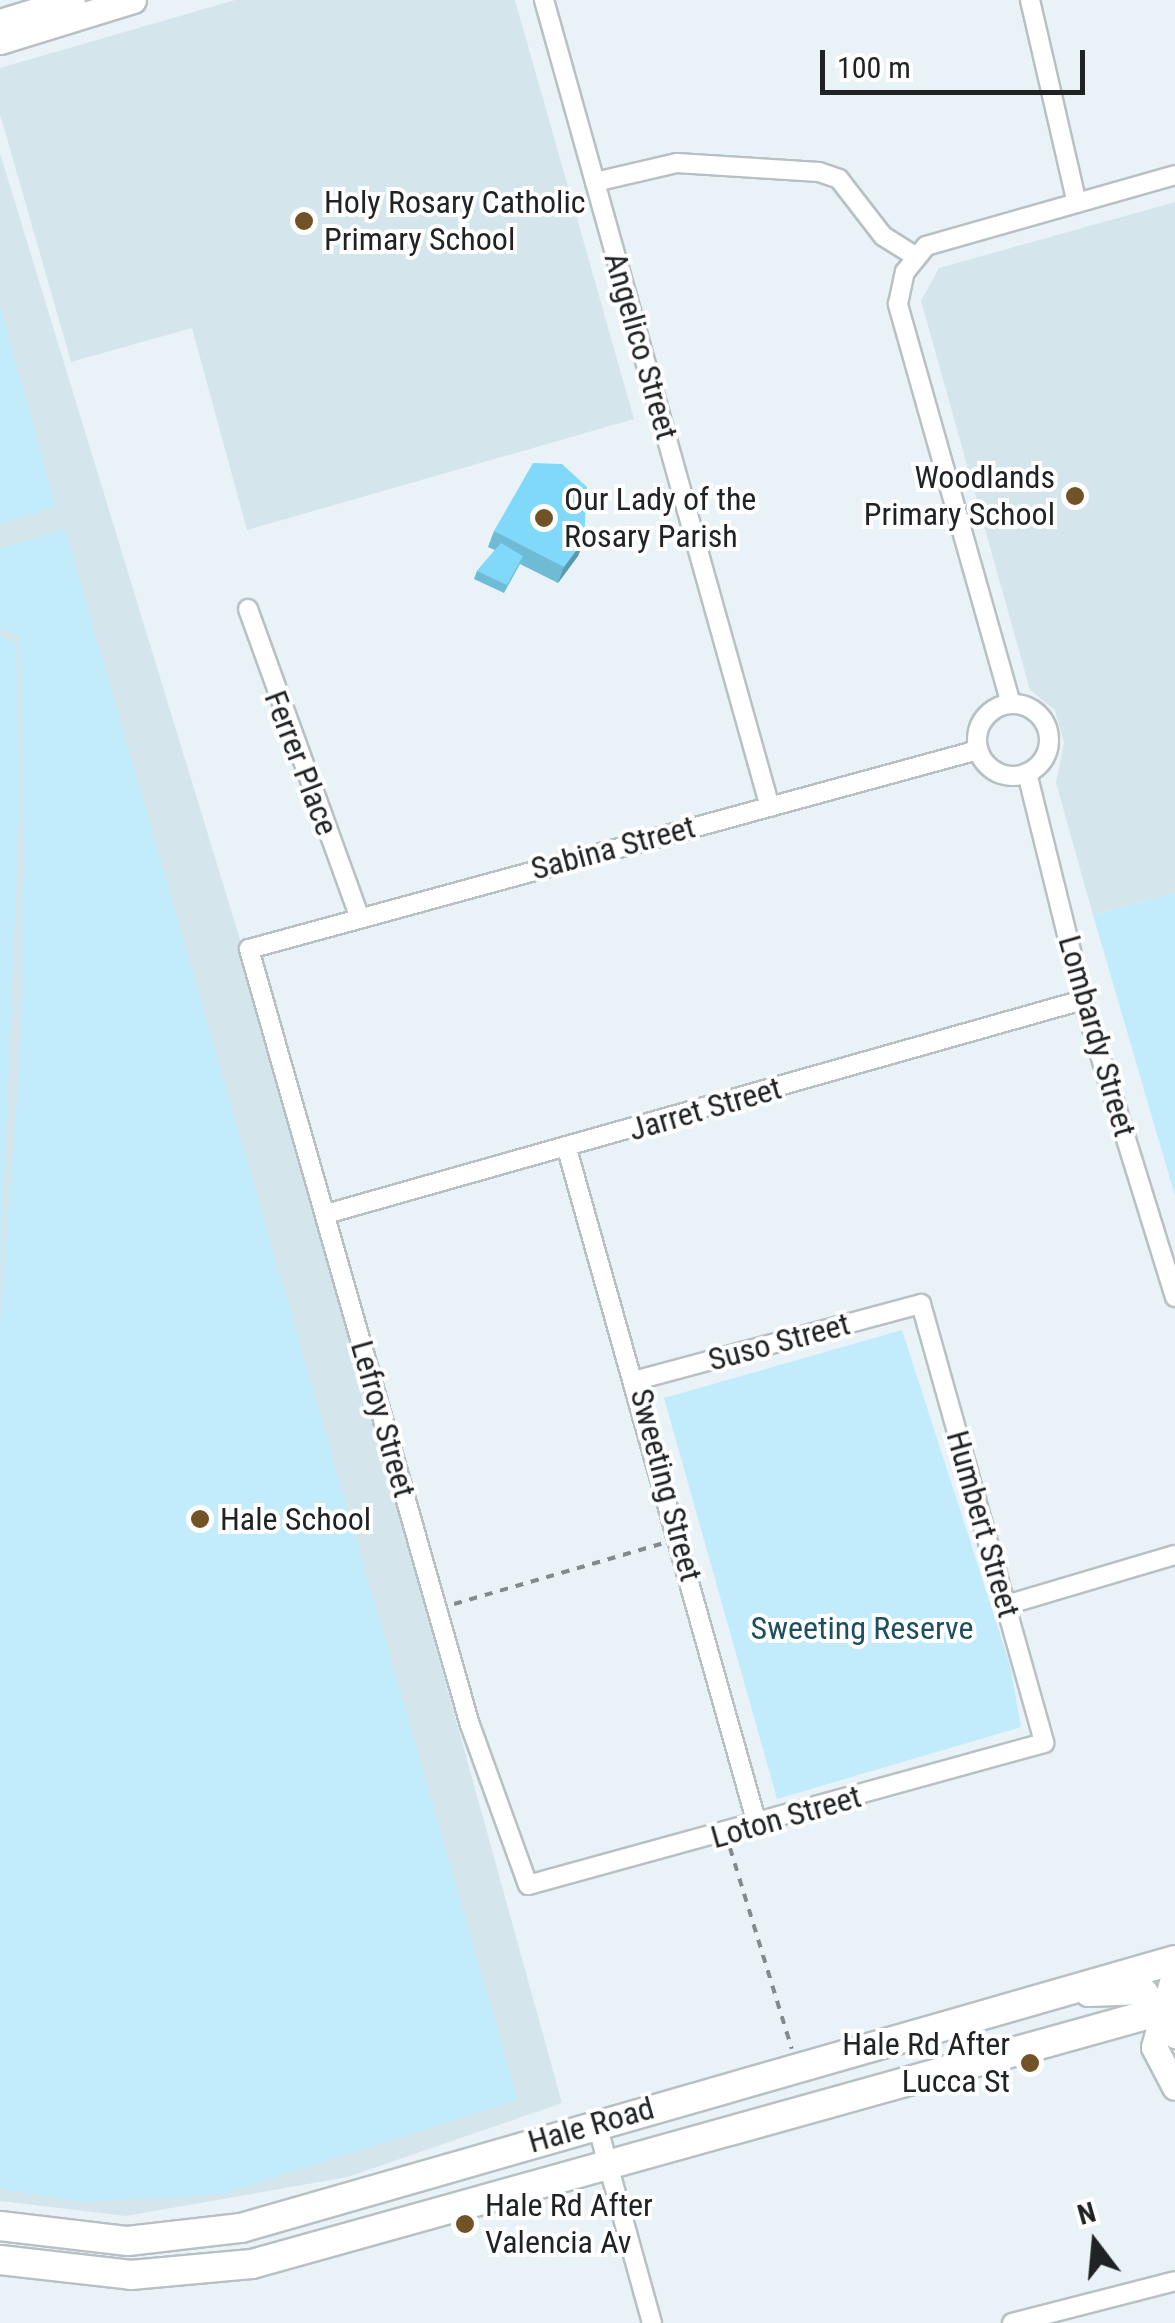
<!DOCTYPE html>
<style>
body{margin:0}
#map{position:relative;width:1175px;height:2323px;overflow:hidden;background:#e9f3f7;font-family:"Roboto Condensed",sans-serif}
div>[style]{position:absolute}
.built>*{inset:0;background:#d4e6ec}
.green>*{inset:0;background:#c2ecfb}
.path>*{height:4px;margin-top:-2px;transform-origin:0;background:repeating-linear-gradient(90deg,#83898c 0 8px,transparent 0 16px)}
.roads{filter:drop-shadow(2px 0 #b7c0c3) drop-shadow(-2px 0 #b7c0c3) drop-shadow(0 2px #b7c0c3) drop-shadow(0 -2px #b7c0c3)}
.street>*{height:18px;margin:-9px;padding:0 9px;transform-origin:9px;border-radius:9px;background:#fff}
.street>.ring{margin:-9px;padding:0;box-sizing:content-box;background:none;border:18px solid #fff;border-radius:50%}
.secondary>*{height:25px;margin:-12.5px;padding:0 12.5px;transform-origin:12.5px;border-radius:12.5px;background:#fff}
.primary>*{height:28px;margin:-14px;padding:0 14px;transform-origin:14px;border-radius:14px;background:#fff}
.wall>*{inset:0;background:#6ebbd5}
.shaded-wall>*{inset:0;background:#5a98ae}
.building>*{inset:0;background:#80d9f8}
.dots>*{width:28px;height:28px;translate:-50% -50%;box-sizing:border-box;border:5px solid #fff;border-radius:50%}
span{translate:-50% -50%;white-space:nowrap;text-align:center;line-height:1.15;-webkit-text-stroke:8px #fff;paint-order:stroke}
.poi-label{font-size:32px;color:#202325}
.left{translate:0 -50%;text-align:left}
.right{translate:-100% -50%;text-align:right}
.street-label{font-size:32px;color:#202325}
.park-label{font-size:32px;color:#1c4f5f}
.north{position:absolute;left:1045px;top:2193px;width:100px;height:100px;-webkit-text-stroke:8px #fff;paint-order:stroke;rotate:344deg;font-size:28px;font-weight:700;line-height:40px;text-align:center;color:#202325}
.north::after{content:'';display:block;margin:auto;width:35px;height:45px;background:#202325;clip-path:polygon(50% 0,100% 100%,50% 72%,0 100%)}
.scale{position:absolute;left:820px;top:50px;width:265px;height:45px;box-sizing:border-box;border:5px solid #202325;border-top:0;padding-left:12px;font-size:30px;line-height:35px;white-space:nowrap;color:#202325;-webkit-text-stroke:8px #fff;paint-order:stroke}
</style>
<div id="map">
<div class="built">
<div style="clip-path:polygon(235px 0,515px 0,634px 419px,247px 530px,192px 328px,71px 362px,0 114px,0 68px)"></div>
<div style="clip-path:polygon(0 153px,239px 936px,562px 2103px,348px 2177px,126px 2216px,0 2201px)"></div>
<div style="clip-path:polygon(1175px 202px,1175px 893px,1093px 915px,1056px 783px,1064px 743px,1055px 710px,1030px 690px,921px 301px,939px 268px)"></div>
</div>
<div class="green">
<div style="clip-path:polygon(0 306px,56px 507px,0 524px)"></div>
<div style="clip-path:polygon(65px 529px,518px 2100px,223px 2194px,84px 2202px,0 2189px,0 1322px,20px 1059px,24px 797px,20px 636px,0 628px,0 548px)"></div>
<div style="clip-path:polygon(0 635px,16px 643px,20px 797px,0 1280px)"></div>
<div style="clip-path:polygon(1175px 893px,1175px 1196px,1093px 915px)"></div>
<div style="clip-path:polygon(902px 1330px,1010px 1665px,1021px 1727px,777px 1799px,664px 1398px)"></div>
</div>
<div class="path">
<div style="left:454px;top:1604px;width:216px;rotate:-16.2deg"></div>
<div style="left:730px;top:1848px;width:210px;rotate:72.9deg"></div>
</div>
<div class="roads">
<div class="street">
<div style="left:544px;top:0;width:838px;rotate:74.36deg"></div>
<div style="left:1030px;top:0;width:208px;rotate:77deg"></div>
<div style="left:595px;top:182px;width:84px;rotate:-13deg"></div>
<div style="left:677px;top:163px;width:142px;rotate:3.6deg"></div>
<div style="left:819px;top:172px;width:21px;rotate:19deg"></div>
<div style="left:839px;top:179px;width:72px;rotate:52.3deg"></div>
<div style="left:883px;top:236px;width:36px;rotate:32deg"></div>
<div style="left:248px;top:609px;width:326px;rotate:70.1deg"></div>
<div style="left:1011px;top:704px;width:416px;rotate:-105.8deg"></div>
<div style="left:898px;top:304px;width:33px;rotate:-78deg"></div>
<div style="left:905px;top:272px;width:33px;rotate:-51deg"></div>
<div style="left:926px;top:246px;width:259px;rotate:-15.9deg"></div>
<div class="ring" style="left:977px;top:704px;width:54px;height:54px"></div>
<div style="left:1027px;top:773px;width:234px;rotate:76.1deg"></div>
<div style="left:1083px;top:1000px;width:311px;rotate:72.8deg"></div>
<div style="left:567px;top:1149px;width:701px;rotate:74.28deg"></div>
<div style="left:326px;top:1214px;width:787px;rotate:-15.79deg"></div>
<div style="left:637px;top:1380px;width:294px;rotate:-15deg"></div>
<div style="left:921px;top:1304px;width:456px;rotate:74.3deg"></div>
<div style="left:1044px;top:1743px;width:535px;rotate:164.61deg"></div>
<div style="left:528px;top:1885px;width:170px;rotate:-109.9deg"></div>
<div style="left:470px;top:1725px;width:807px;rotate:-105.9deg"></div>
<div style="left:249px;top:949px;width:756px;rotate:-15.27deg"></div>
<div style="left:1006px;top:1605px;width:176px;rotate:-16.5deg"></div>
<div style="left:596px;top:2121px;width:210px;rotate:74.5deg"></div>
<div style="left:1012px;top:2323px;width:168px;rotate:-14.4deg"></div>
</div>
<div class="secondary">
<div style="left:0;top:22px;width:75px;rotate:-17deg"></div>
<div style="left:0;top:41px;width:139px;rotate:-17.1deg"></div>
<div style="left:1175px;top:1971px;width:79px;rotate:105.4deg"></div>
<div style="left:1154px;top:2047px;width:45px;rotate:62.3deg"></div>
<div style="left:1088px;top:1993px;width:56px;rotate:-2deg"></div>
<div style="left:1144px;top:1991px;width:54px;rotate:54.8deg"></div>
</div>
<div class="primary">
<div style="left:0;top:2226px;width:129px;rotate:6.7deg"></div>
<div style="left:128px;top:2241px;width:114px;rotate:-6.6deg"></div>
<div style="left:241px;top:2228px;width:972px;rotate:-16.01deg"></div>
<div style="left:0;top:2260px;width:132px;rotate:6.5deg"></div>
<div style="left:131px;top:2275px;width:121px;rotate:-5.2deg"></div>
<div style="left:252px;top:2264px;width:958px;rotate:-15.56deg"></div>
</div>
</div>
<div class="wall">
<div style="clip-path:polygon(494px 531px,584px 540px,578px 556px,558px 583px,520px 564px,504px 593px,474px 579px,477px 571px,495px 550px,488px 547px)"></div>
</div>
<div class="shaded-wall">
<div style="clip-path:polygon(584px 540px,578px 556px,558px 583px,564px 567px)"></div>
</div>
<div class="building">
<div style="clip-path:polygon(533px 463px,562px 464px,587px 487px,584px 540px,564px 567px,494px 531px)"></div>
<div style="clip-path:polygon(501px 543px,523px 556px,507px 585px,477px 571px)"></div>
</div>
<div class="dots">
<div style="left:304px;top:221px;background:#725328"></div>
<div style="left:1075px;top:496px;background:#725328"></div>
<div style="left:544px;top:518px;background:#725328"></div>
<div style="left:200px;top:1519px;background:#725328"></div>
<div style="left:1030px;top:2063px;background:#725328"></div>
<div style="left:465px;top:2224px;background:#725328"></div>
</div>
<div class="poi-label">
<span class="left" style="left:324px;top:221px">Holy Rosary Catholic<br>Primary School</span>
<span class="right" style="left:1055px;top:496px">Woodlands<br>Primary School</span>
<span class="left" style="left:564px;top:518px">Our Lady of the<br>Rosary Parish</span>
<span class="left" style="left:220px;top:1519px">Hale School</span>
<span class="right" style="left:1010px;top:2063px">Hale Rd After<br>Lucca St</span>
<span class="left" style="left:485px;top:2224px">Hale Rd After<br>Valencia Av</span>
</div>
<div class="street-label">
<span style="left:641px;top:346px;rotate:74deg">Angelico Street</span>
<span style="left:301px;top:763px;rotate:69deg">Ferrer Place</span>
<span style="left:613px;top:848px;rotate:-15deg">Sabina Street</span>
<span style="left:1097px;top:1036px;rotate:74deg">Lombardy Street</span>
<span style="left:705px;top:1109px;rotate:-16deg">Jarret Street</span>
<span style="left:779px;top:1342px;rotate:-15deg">Suso Street</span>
<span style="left:383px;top:1419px;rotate:74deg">Lefroy Street</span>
<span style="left:666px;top:1485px;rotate:75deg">Sweeting Street</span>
<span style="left:983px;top:1524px;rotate:74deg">Humbert Street</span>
<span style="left:786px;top:1817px;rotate:-16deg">Loton Street</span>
<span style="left:591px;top:2125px;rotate:-16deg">Hale Road</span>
</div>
<div class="park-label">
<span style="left:862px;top:1628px">Sweeting Reserve</span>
</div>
<div class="north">N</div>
<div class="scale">100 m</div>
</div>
